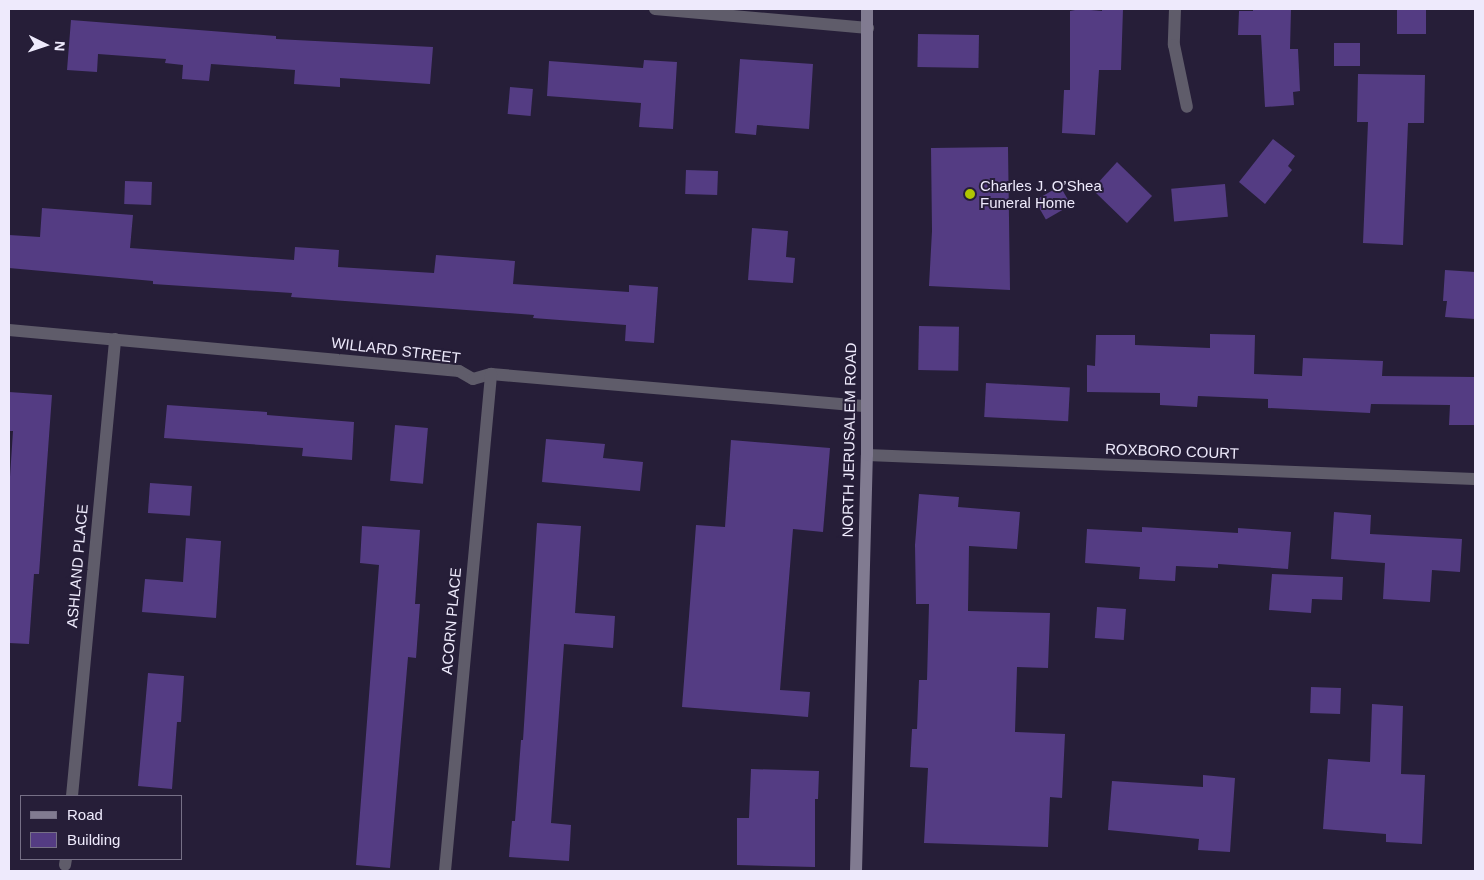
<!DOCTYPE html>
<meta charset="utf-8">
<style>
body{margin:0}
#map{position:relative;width:1484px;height:880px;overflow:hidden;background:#261e38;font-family:Helvetica,sans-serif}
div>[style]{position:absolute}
.building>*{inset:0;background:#543c83;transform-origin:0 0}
.street>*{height:12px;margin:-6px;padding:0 6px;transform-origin:6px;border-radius:6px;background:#5f5c6a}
.secondary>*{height:12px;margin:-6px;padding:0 6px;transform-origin:6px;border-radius:6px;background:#817b91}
.dots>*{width:14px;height:14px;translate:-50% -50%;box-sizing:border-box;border:2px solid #261e38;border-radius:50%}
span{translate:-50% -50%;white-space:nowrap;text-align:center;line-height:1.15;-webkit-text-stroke:4px #261e38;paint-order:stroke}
.poi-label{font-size:15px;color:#eeeafc}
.left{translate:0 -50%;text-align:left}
.street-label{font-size:15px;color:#eeeafc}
.frame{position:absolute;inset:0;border:10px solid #eeeafc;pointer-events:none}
.legend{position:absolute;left:20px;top:795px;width:162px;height:65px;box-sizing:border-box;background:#261e38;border:1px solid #767086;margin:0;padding:6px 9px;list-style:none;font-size:15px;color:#eeeafc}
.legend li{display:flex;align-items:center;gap:10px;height:25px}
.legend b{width:25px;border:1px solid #767086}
.north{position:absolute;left:20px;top:20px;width:50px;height:50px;-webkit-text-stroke:4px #261e38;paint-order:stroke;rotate:94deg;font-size:14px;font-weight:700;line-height:20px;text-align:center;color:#eeeafc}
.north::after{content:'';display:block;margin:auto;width:18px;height:22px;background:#eeeafc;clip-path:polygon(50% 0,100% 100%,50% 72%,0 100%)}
</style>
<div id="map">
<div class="building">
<div style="clip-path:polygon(1080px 9px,1102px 11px,1102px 9px,1123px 9px,1121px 70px,1099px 70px,1095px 135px,1062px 133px,1064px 90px,1070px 90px,1070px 11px)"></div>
<div style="clip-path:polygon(1253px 9px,1291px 9px,1290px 49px,1298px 49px,1300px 91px,1293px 92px,1294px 105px,1265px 107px,1261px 35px,1238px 35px,1239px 11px,1253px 11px)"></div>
<div style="left:1397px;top:9px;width:29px;height:25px"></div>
<div style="clip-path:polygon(71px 20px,276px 36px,276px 39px,433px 47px,430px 84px,340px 78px,340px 87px,294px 84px,295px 70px,211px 64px,209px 81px,182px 79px,183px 65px,165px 63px,166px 59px,98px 54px,97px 72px,67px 70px)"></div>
<div style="left:918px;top:34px;width:61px;height:33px;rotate:1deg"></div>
<div style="left:1334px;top:43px;width:26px;height:23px"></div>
<div style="clip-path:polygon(740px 59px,813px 64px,809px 129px,757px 125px,756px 135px,735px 133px)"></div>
<div style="clip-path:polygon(644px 60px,677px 62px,673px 129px,639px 127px,641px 103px,547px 96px,549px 61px,643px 68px)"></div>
<div style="clip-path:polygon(1358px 74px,1425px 75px,1424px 123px,1408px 123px,1403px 245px,1363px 243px,1368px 122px,1357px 122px)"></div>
<div style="left:510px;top:87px;width:23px;height:27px;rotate:5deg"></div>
<div style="clip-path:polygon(1273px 139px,1295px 156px,1288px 166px,1292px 170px,1265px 204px,1239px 182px)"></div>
<div style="clip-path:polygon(1008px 147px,1010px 290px,929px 286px,932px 231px,931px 148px)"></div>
<div style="clip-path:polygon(1117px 162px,1152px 196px,1127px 223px,1096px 193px,1096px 185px)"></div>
<div style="left:686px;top:170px;width:32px;height:24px;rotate:2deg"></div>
<div style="left:125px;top:181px;width:27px;height:23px;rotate:2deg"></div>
<div style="left:1225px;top:184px;width:33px;height:54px;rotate:85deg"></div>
<div style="left:1060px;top:186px;width:22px;height:29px;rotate:60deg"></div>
<div style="clip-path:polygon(42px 208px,133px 215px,130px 248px,294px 260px,295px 247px,339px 250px,338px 267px,434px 273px,436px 255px,515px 261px,513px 284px,629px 292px,629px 285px,658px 287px,654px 343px,625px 341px,626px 325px,533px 318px,534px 315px,291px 297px,292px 293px,153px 284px,153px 281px,9px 268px,9px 235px,40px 237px)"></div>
<div style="clip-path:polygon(752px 228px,788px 231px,786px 257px,795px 258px,793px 283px,748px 280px)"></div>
<div style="clip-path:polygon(1445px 270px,1475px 272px,1475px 319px,1445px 317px,1447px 301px,1443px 301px)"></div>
<div style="left:919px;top:326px;width:40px;height:44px;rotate:1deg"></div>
<div style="clip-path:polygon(1210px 334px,1255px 335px,1254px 374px,1302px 376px,1303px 358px,1383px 361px,1382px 376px,1475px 377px,1475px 425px,1449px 425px,1450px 405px,1371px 404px,1370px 413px,1268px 408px,1268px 399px,1198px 396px,1197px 407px,1160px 405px,1160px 393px,1087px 392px,1087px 365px,1095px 366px,1096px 335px,1135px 335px,1135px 345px,1210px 348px)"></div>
<div style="left:986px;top:383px;width:84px;height:34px;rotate:3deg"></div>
<div style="clip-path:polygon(9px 392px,52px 395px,39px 574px,34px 574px,29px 644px,9px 643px,9px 492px,13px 431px,9px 431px)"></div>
<div style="clip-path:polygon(167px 405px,267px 412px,267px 415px,354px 422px,352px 460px,302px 456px,303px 448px,164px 438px)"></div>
<div style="left:395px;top:425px;width:33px;height:56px;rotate:5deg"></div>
<div style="clip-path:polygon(546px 439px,605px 444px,603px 458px,643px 462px,640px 491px,542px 482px)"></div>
<div style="clip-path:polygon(731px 440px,830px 448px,823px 532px,793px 529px,780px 690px,810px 692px,808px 717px,682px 707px,696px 525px,725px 527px)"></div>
<div style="left:150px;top:483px;width:42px;height:30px;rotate:4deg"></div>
<div style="clip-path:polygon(919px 494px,959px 497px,958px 507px,1020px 512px,1017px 549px,969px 546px,968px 611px,1050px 613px,1048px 668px,1017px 667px,1015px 732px,1065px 734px,1062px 798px,1050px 797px,1048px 847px,924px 843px,928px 768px,910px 767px,912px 729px,917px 729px,919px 680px,927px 680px,929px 604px,916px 604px,915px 545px)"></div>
<div style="clip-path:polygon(1334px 512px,1371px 515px,1370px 534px,1462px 539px,1460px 572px,1432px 570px,1430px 602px,1383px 599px,1385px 563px,1331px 559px)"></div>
<div style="clip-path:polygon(537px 523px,581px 526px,575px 613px,615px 616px,613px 648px,564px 644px,551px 823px,571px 825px,569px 861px,509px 857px,512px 821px,515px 821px,521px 740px,523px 740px)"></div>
<div style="clip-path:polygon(362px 526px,420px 530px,415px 604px,420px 604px,416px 658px,408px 657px,390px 868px,356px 865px,379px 565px,360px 563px)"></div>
<div style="clip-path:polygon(1142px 527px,1238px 533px,1238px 528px,1291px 532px,1288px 569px,1218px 564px,1218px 568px,1176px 566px,1175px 581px,1139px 579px,1140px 567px,1085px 563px,1087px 529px,1142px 532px)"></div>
<div style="clip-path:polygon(186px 538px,221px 541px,216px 618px,142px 612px,145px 579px,183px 582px)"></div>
<div style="clip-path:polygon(1272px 574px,1343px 577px,1342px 600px,1312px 599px,1311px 613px,1269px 610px)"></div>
<div style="left:1097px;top:607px;width:29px;height:31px;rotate:4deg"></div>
<div style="clip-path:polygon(148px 673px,184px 676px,181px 722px,177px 722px,172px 789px,138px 786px)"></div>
<div style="left:1311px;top:687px;width:30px;height:26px;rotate:2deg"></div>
<div style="clip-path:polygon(1372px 704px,1403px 706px,1401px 774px,1425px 775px,1422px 844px,1386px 842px,1386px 834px,1323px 829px,1328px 759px,1370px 762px)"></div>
<div style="clip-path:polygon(751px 769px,819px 771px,818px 799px,815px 799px,815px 867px,737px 865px,737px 818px,749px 818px)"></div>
<div style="clip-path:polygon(1203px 775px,1235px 778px,1230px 852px,1198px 850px,1199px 839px,1108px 830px,1112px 781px,1203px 787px)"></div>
</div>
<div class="street">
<div style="left:655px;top:9px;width:214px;rotate:5.1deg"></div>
<div style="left:1175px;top:9px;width:36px;rotate:92deg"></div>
<div style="left:1174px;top:45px;width:63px;rotate:78.2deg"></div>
<div style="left:9px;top:330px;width:452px;rotate:5.2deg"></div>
<div style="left:459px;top:371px;width:16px;rotate:30deg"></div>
<div style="left:473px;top:379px;width:19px;rotate:-16deg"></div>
<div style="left:491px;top:374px;width:377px;rotate:4.9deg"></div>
<div style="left:867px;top:455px;width:608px;rotate:2.26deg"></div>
<div style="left:72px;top:796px;width:459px;rotate:-84.6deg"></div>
<div style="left:65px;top:865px;width:6px;rotate:-81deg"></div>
<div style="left:445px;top:871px;width:499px;rotate:-84.7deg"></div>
</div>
<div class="secondary">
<div style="left:856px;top:871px;width:416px;rotate:-88.5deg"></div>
<div style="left:867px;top:455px;width:446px;rotate:-90deg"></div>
</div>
<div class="dots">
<div style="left:970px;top:194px;background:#b0c501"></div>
</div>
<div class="poi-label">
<span class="left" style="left:980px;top:194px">Charles J. O’Shea<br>Funeral Home</span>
</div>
<div class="street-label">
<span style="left:396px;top:350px;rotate:7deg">WILLARD STREET</span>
<span style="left:849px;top:440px;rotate:-89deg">NORTH JERUSALEM ROAD</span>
<span style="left:1172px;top:451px;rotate:2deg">ROXBORO COURT</span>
<span style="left:77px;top:566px;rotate:-85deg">ASHLAND PLACE</span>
<span style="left:451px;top:621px;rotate:-85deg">ACORN PLACE</span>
</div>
<div class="frame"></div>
<ul class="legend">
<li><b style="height:6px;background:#817b91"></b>Road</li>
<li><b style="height:14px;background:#543c83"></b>Building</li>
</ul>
<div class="north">N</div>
</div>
